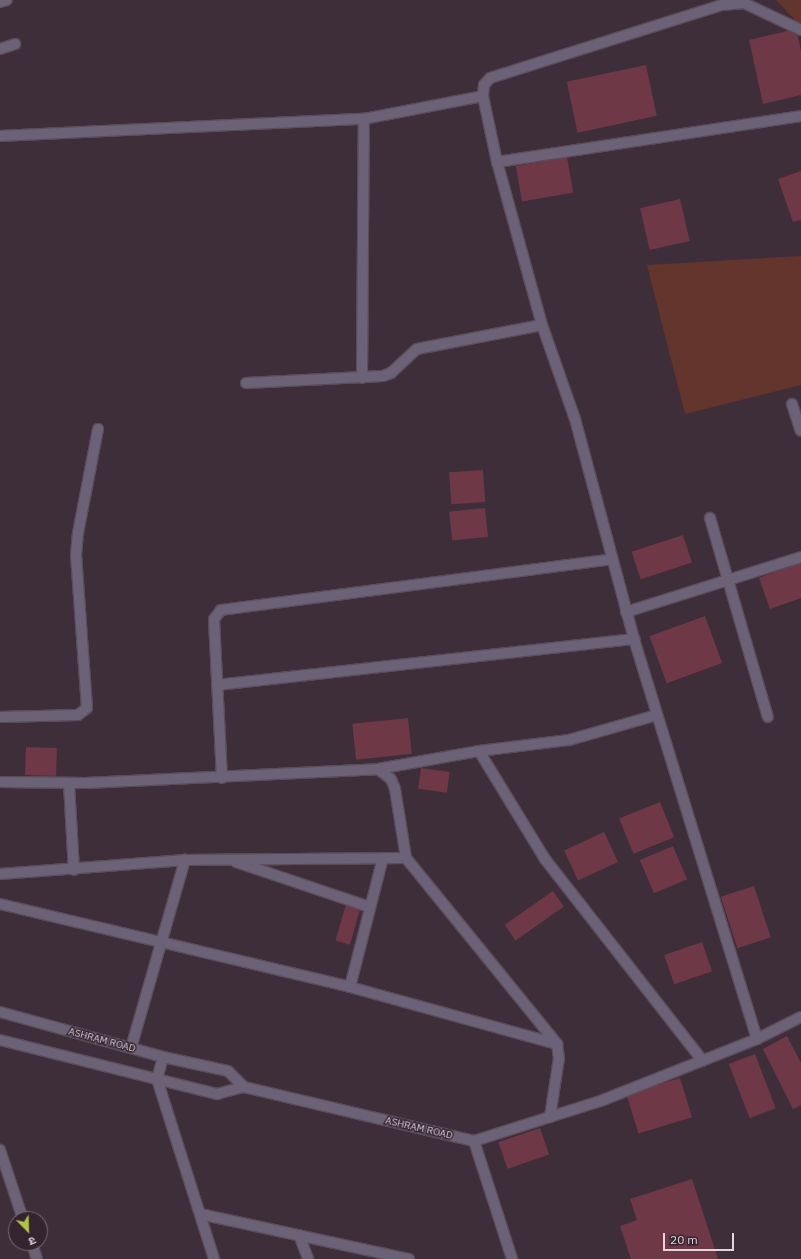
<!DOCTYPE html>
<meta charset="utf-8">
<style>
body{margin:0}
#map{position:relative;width:801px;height:1259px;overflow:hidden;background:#3e2e3a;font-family:"IBM Plex Sans","Noto Sans Devanagari",sans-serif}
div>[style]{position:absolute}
.green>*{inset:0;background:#64352c}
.building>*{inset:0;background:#6e3847;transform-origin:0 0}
.roads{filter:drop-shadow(1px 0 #5b4c58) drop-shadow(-1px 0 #5b4c58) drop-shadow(0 1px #5b4c58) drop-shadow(0 -1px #5b4c58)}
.minor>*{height:10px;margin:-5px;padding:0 5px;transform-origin:5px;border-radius:5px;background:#6c6277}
.tertiary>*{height:10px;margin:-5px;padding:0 5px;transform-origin:5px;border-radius:5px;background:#6c6277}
span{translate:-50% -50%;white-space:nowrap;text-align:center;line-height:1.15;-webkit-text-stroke:3px #342430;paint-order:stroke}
.street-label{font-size:10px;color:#e1d6de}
.north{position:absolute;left:8px;top:1211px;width:40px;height:40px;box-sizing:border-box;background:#342430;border:1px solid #796b76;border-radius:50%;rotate:157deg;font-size:11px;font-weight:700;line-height:16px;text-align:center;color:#e1d6de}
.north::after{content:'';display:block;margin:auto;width:14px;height:18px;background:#b3c24b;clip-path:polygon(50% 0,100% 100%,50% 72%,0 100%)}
.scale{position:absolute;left:663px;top:1233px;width:71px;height:18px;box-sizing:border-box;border:2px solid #e1d6de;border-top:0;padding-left:5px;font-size:12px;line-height:14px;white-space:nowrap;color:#e1d6de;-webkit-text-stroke:3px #342430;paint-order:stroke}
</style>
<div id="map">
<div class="green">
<div style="clip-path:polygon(776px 0,801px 0,801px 26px)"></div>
<div style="clip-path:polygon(801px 256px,801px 385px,685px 414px,647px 265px)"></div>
</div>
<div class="building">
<div style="clip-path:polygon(796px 29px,801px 51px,801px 95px,763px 104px,749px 40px)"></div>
<div style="left:646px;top:65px;width:52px;height:81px;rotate:78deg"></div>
<div style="left:567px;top:157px;width:36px;height:52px;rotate:80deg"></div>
<div style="clip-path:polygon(801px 171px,801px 220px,793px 222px,778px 179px)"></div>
<div style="left:680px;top:199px;width:43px;height:41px;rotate:77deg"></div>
<div style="left:483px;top:470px;width:32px;height:34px;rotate:86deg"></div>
<div style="left:485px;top:508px;width:29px;height:36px;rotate:84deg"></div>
<div style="left:683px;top:535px;width:29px;height:54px;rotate:72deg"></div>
<div style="clip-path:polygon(801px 562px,801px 598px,770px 609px,759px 578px)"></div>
<div style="left:705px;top:616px;width:50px;height:59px;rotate:70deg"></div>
<div style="left:408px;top:718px;width:36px;height:56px;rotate:84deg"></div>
<div style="left:57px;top:748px;width:28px;height:31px;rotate:92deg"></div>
<div style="left:421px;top:768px;width:29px;height:21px;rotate:8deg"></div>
<div style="left:660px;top:802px;width:38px;height:44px;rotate:68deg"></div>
<div style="left:604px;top:832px;width:33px;height:44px;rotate:65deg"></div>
<div style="left:673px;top:846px;width:36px;height:36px;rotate:67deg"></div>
<div style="left:754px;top:886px;width:54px;height:35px;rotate:72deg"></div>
<div style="left:553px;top:891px;width:19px;height:59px;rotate:55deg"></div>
<div style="left:346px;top:904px;width:15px;height:38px;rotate:16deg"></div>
<div style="left:702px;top:942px;width:31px;height:40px;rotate:71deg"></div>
<div style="clip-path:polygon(787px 1036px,801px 1063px,801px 1105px,793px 1109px,763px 1049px)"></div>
<div style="left:755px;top:1054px;width:58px;height:28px;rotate:69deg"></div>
<div style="left:680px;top:1078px;width:41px;height:56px;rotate:73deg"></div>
<div style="left:540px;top:1128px;width:28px;height:44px;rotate:71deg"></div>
<div style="clip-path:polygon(692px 1179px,718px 1259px,631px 1259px,620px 1226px,637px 1220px,630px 1199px)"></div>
</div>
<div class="roads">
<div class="minor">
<div style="left:0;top:2px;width:7px;rotate:-16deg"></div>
<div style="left:0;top:49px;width:16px;rotate:-18deg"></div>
<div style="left:0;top:136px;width:364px;rotate:-2.7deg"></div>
<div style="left:364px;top:119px;width:121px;rotate:-10.9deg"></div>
<div style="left:497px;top:162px;width:307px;rotate:-8.6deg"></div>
<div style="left:362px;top:378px;width:259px;rotate:-89.6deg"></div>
<div style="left:246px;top:383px;width:137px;rotate:-2.9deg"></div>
<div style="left:383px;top:376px;width:9px;rotate:-21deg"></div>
<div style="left:391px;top:373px;width:35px;rotate:-43deg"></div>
<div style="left:417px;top:349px;width:127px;rotate:-10.9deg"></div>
<div style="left:792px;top:404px;width:28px;rotate:72deg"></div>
<div style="left:710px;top:518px;width:207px;rotate:73.8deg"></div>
<div style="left:626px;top:612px;width:183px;rotate:-17.4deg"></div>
<div style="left:217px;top:685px;width:420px;rotate:-6.3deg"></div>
<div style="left:0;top:717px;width:78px;rotate:-1.5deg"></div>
<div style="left:78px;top:715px;width:11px;rotate:-38deg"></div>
<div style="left:87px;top:708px;width:153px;rotate:-94.1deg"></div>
<div style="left:76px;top:555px;width:22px;rotate:-85deg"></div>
<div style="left:78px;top:533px;width:106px;rotate:-79.1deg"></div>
<div style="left:479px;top:751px;width:127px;rotate:58.6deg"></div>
<div style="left:545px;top:859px;width:256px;rotate:52deg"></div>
<div style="left:378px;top:769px;width:103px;rotate:-10.1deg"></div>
<div style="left:479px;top:751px;width:91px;rotate:-7deg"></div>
<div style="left:569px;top:740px;width:91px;rotate:-15.9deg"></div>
<div style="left:222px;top:778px;width:159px;rotate:-92.9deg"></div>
<div style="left:214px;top:619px;width:11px;rotate:-52deg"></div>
<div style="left:221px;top:610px;width:394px;rotate:-7.4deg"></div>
<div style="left:0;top:782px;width:86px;rotate:0.7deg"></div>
<div style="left:86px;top:783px;width:292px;rotate:-2.7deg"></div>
<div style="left:378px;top:769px;width:16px;rotate:38deg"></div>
<div style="left:391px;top:779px;width:11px;rotate:68deg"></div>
<div style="left:395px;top:789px;width:70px;rotate:80.9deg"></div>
<div style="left:69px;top:784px;width:86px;rotate:86.7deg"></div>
<div style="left:236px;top:862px;width:141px;rotate:18.6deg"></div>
<div style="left:0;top:874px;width:186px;rotate:-4.3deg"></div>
<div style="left:185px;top:860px;width:221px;rotate:-0.5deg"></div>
<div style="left:406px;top:858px;width:240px;rotate:50.9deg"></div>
<div style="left:557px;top:1044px;width:14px;rotate:82deg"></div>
<div style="left:559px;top:1058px;width:60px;rotate:98.7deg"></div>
<div style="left:0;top:904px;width:360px;rotate:13.3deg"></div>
<div style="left:350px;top:987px;width:215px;rotate:15.4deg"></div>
<div style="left:350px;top:987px;width:133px;rotate:-75.7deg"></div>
<div style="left:757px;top:1039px;width:418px;rotate:-107.1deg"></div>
<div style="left:634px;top:639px;width:228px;rotate:-105deg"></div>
<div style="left:575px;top:419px;width:100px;rotate:-109.3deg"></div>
<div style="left:542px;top:325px;width:169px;rotate:-105.4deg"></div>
<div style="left:497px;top:162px;width:67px;rotate:-102deg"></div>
<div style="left:483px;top:96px;width:11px;rotate:-85deg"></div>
<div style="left:484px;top:85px;width:9px;rotate:-49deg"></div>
<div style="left:490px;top:78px;width:243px;rotate:-17.5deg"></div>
<div style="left:722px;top:5px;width:22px;rotate:-5deg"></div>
<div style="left:744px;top:3px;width:63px;rotate:25.3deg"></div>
<div style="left:131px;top:1048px;width:196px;rotate:-74deg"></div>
<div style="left:163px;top:1057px;width:23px;rotate:105deg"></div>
<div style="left:157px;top:1079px;width:189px;rotate:72.4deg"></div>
<div style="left:474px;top:1141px;width:135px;rotate:-17.6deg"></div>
<div style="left:603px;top:1100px;width:166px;rotate:-21.6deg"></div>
<div style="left:757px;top:1039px;width:49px;rotate:-26.6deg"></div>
<div style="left:0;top:1150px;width:73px;rotate:71.6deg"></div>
<div style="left:200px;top:1214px;width:214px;rotate:12.2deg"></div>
<div style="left:299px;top:1235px;width:26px;rotate:69deg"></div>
<div style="left:32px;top:1243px;width:17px;rotate:73deg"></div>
</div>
<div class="tertiary">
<div style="left:0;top:1012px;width:169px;rotate:15.4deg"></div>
<div style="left:163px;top:1057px;width:66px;rotate:12.2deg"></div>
<div style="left:228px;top:1071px;width:23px;rotate:45deg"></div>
<div style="left:0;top:1040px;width:224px;rotate:14deg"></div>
<div style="left:217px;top:1094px;width:28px;rotate:-15deg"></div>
<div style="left:244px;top:1087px;width:236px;rotate:13.2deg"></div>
<div style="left:474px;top:1141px;width:124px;rotate:72.1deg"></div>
</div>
</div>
<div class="street-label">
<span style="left:102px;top:1040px;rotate:15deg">ASHRAM ROAD</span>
<span style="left:419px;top:1128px;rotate:13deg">ASHRAM ROAD</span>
</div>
<div class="north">उ</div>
<div class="scale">20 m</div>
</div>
